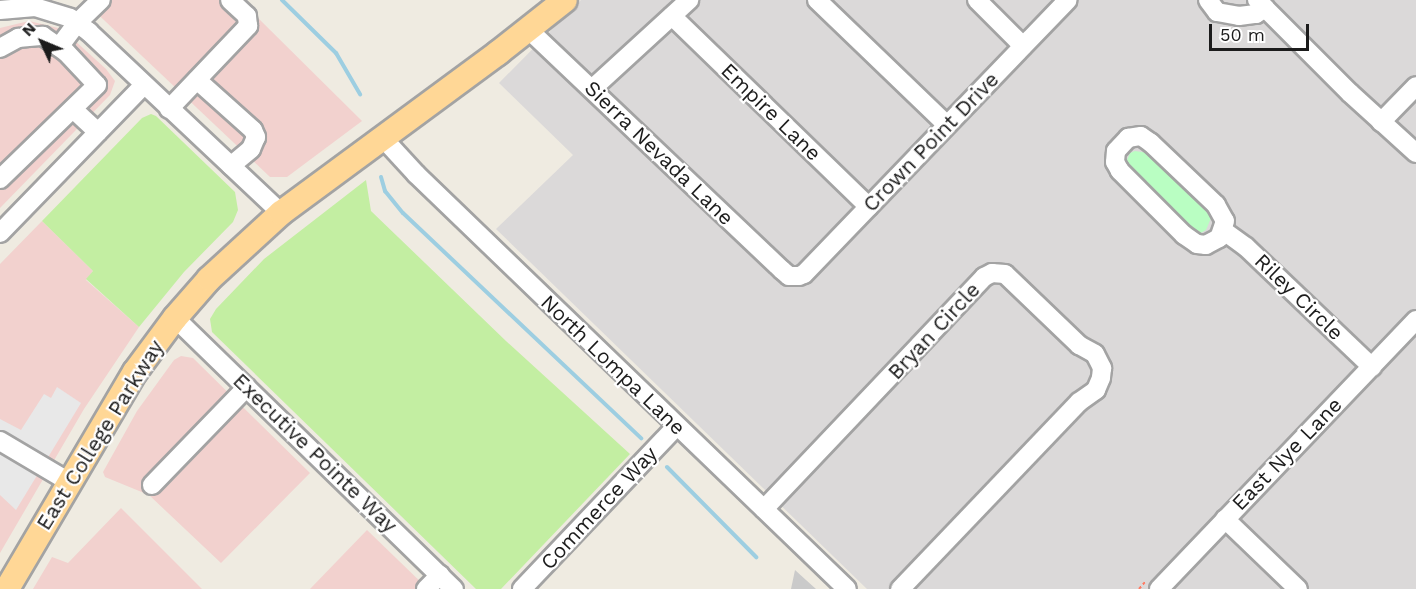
<!DOCTYPE html>
<style>
body{margin:0}
#map{position:relative;width:1416px;height:589px;overflow:hidden;background:#efebe1;font-family:"Work Sans",sans-serif}
div>[style]{position:absolute}
.residential>*{inset:0;background:#dbd9d9}
.commercial>*{inset:0;background:#f2d1ce}
.religious>*{inset:0;background:#cacaca}
.grass>*{inset:0;background:#c3eea2}
.park>*{inset:0;background:#b9fec2}
.parking>*{inset:0;background:#e8e8e8}
.stream>*{height:4px;margin:-2px;padding:0 2px;transform-origin:2px;border-radius:2px;background:#9dcee1}
.path>*{height:2px;margin-top:-1px;transform-origin:0;background:repeating-linear-gradient(90deg,#ff7a62 0 3px,transparent 0 6px)}
.roads{filter:drop-shadow(2px 0 #a3a3a3) drop-shadow(-2px 0 #a3a3a3) drop-shadow(0 2px #a3a3a3) drop-shadow(0 -2px #a3a3a3)}
.minor>*{height:18px;margin:-9px;padding:0 9px;transform-origin:9px;border-radius:9px;background:#fff}
.major>*{height:24px;margin:-12px;padding:0 12px;transform-origin:12px;border-radius:12px;background:#ffd796}
span{translate:-50% -50%;white-space:nowrap;text-align:center;line-height:1.15;-webkit-text-stroke:4.5px #fff;paint-order:stroke}
.street-label{font-size:21px;color:#1c1c1c}
.north{position:absolute;left:12px;top:12px;width:60px;height:60px;-webkit-text-stroke:4px #fff;paint-order:stroke;rotate:314deg;font-size:16px;font-weight:700;line-height:24px;text-align:center;color:#1c1c1c}
.north::after{content:'';display:block;margin:auto;width:21px;height:27px;background:#1c1c1c;clip-path:polygon(50% 0,100% 100%,50% 72%,0 100%)}
.scale{position:absolute;left:1209px;top:24px;width:100px;height:27px;box-sizing:border-box;border:3px solid #1c1c1c;border-top:0;padding-left:8px;font-size:18px;line-height:21px;white-space:nowrap;color:#1c1c1c;-webkit-text-stroke:4px #fff;paint-order:stroke}
</style>
<div id="map">
<div class="residential">
<div style="clip-path:polygon(581px 0,1416px 0,1416px 589px,867px 589px,496px 229px,573px 155px,499px 83px)"></div>
</div>
<div class="commercial">
<div style="clip-path:polygon(91px 0,240px 0,362px 121px,287px 177px,270px 177px,87px 4px)"></div>
<div style="clip-path:polygon(29px 21px,62px 29px,106px 69px,115px 81px,110px 95px,0 208px,0 28px)"></div>
<div style="clip-path:polygon(42px 221px,93px 271px,86px 280px,139px 327px,84px 409px,0 553px,0 264px)"></div>
<div style="clip-path:polygon(181px 356px,193px 358px,310px 473px,221px 563px,149px 495px,105px 477px,103px 472px,137px 411px,174px 360px)"></div>
<div style="clip-path:polygon(121px 508px,202px 589px,33px 589px,52px 557px,68px 563px)"></div>
<div style="clip-path:polygon(367px 530px,428px 589px,310px 589px)"></div>
</div>
<div class="religious">
<div style="clip-path:polygon(795px 570px,806px 580px,816px 589px,791px 589px)"></div>
</div>
<div class="grass">
<div style="clip-path:polygon(151px 114px,156px 116px,235px 192px,238px 210px,233px 222px,184px 272px,139px 327px,86px 279px,93px 271px,42px 221px,142px 118px)"></div>
<div style="clip-path:polygon(366px 180px,371px 211px,506px 341px,630px 454px,501px 589px,476px 589px,212px 332px,210px 319px,216px 309px,264px 259px)"></div>
</div>
<div class="park">
<div style="clip-path:polygon(1135px 151px,1148px 153px,1207px 211px,1211px 218px,1206px 230px,1199px 234px,1193px 233px,1125px 165px,1130px 153px)"></div>
</div>
<div class="parking">
<div style="clip-path:polygon(57px 387px,81px 403px,16px 510px,0 495px,0 419px,21px 430px,44px 394px,51px 398px)"></div>
</div>
<div class="stream">
<div style="left:282px;top:0;width:76px;rotate:44.5deg"></div>
<div style="left:336px;top:53px;width:48px;rotate:59.7deg"></div>
<div style="left:381px;top:177px;width:15px;rotate:74deg"></div>
<div style="left:385px;top:191px;width:28px;rotate:51deg"></div>
<div style="left:403px;top:213px;width:328px;rotate:43.4deg"></div>
<div style="left:667px;top:467px;width:127px;rotate:45.3deg"></div>
</div>
<div class="path">
<div style="left:1139px;top:589px;width:9px;rotate:-49deg"></div>
</div>
<div class="roads">
<div class="minor">
<div style="left:817px;top:0;width:180px;rotate:43.9deg"></div>
<div style="left:977px;top:0;width:65px;rotate:45deg"></div>
<div style="left:1208px;top:0;width:15px;rotate:53deg"></div>
<div style="left:1217px;top:12px;width:22px;rotate:10deg"></div>
<div style="left:1239px;top:16px;width:17px;rotate:-7deg"></div>
<div style="left:1256px;top:14px;width:11px;rotate:-34deg"></div>
<div style="left:1257px;top:0;width:132px;rotate:45deg"></div>
<div style="left:1350px;top:93px;width:89px;rotate:42.3deg"></div>
<div style="left:0;top:10px;width:35px;rotate:-5deg"></div>
<div style="left:35px;top:7px;width:37px;rotate:17deg"></div>
<div style="left:70px;top:18px;width:24px;rotate:36deg"></div>
<div style="left:89px;top:32px;width:264px;rotate:43.3deg"></div>
<div style="left:672px;top:16px;width:274px;rotate:44.1deg"></div>
<div style="left:529px;top:30px;width:349px;rotate:43.5deg"></div>
<div style="left:782px;top:270px;width:9px;rotate:41deg"></div>
<div style="left:789px;top:276px;width:10px"></div>
<div style="left:799px;top:276px;width:5px;rotate:-22deg"></div>
<div style="left:804px;top:274px;width:380px;rotate:-46.1deg"></div>
<div style="left:59px;top:47px;width:30px;rotate:-53deg"></div>
<div style="left:77px;top:23px;width:33px;rotate:-44deg"></div>
<div style="left:0;top:48px;width:21px;rotate:-29deg"></div>
<div style="left:18px;top:38px;width:25px;rotate:-5deg"></div>
<div style="left:43px;top:36px;width:28px;rotate:35deg"></div>
<div style="left:66px;top:52px;width:45px;rotate:46.8deg"></div>
<div style="left:97px;top:85px;width:135px;rotate:135.9deg"></div>
<div style="left:197px;top:80px;width:75px;rotate:41.8deg"></div>
<div style="left:253px;top:130px;width:8px;rotate:67deg"></div>
<div style="left:256px;top:137px;width:13px;rotate:113deg"></div>
<div style="left:251px;top:149px;width:26px;rotate:140deg"></div>
<div style="left:592px;top:89px;width:132px;rotate:-42.5deg"></div>
<div style="left:73px;top:109px;width:34px;rotate:43deg"></div>
<div style="left:169px;top:109px;width:115px;rotate:-46.4deg"></div>
<div style="left:248px;top:26px;width:10px;rotate:-96deg"></div>
<div style="left:247px;top:16px;width:23px;rotate:-137deg"></div>
<div style="left:1381px;top:122px;width:50px;rotate:-45.8deg"></div>
<div style="left:1141px;top:136px;width:12px;rotate:35deg"></div>
<div style="left:1151px;top:143px;width:90px;rotate:43.6deg"></div>
<div style="left:1216px;top:205px;width:18px;rotate:61deg"></div>
<div style="left:1225px;top:221px;width:18px;rotate:109deg"></div>
<div style="left:1219px;top:238px;width:15px;rotate:152deg"></div>
<div style="left:1206px;top:245px;width:9px;rotate:-174deg"></div>
<div style="left:1197px;top:244px;width:16px;rotate:-145deg"></div>
<div style="left:1184px;top:235px;width:91px;rotate:-135deg"></div>
<div style="left:1120px;top:171px;width:10px;rotate:-119deg"></div>
<div style="left:1115px;top:162px;width:11px;rotate:-85deg"></div>
<div style="left:1116px;top:151px;width:18px;rotate:-47deg"></div>
<div style="left:1128px;top:138px;width:13px;rotate:-9deg"></div>
<div style="left:382px;top:137px;width:50px;rotate:47.4deg"></div>
<div style="left:416px;top:174px;width:598px;rotate:43.92deg"></div>
<div style="left:1224px;top:231px;width:27px;rotate:36deg"></div>
<div style="left:1246px;top:247px;width:174px;rotate:43.6deg"></div>
<div style="left:0;top:233px;width:206px;rotate:-45.8deg"></div>
<div style="left:175px;top:318px;width:389px;rotate:44.2deg"></div>
<div style="left:0;top:441px;width:80px;rotate:30.7deg"></div>
<div style="left:152px;top:485px;width:136px;rotate:-45.9deg"></div>
<div style="left:764px;top:509px;width:320px;rotate:-46.5deg"></div>
<div style="left:984px;top:277px;width:9px;rotate:-27deg"></div>
<div style="left:992px;top:273px;width:13px;rotate:4deg"></div>
<div style="left:1005px;top:274px;width:103px;rotate:43.8deg"></div>
<div style="left:1079px;top:345px;width:18px;rotate:29deg"></div>
<div style="left:1095px;top:354px;width:16px;rotate:63deg"></div>
<div style="left:1102px;top:368px;width:10px;rotate:96deg"></div>
<div style="left:1101px;top:378px;width:13px;rotate:113deg"></div>
<div style="left:1096px;top:390px;width:21px;rotate:145deg"></div>
<div style="left:1079px;top:402px;width:259px;rotate:133.7deg"></div>
<div style="left:1225px;top:519px;width:101px;rotate:43.8deg"></div>
<div style="left:426px;top:589px;width:20px;rotate:-45deg"></div>
<div style="left:522px;top:589px;width:224px;rotate:-46.5deg"></div>
<div style="left:1159px;top:589px;width:372px;rotate:-46.3deg"></div>
</div>
<div class="major">
<div style="left:7px;top:589px;width:252px;rotate:-59.5deg"></div>
<div style="left:135px;top:372px;width:67px;rotate:-53.5deg"></div>
<div style="left:175px;top:318px;width:52px;rotate:-48.9deg"></div>
<div style="left:209px;top:279px;width:98px;rotate:-42.5deg"></div>
<div style="left:281px;top:213px;width:270px;rotate:-36.4deg"></div>
<div style="left:498px;top:53px;width:85px;rotate:-38.3deg"></div>
</div>
</div>
<div class="street-label">
<span style="left:771px;top:112px;rotate:44deg">Empire Lane</span>
<span style="left:931px;top:142px;rotate:-46deg">Crown Point Drive</span>
<span style="left:659px;top:153px;rotate:44deg">Sierra Nevada Lane</span>
<span style="left:1299px;top:297px;rotate:44deg">Riley Circle</span>
<span style="left:934px;top:331px;rotate:-47deg">Bryan Circle</span>
<span style="left:613px;top:365px;rotate:44deg">North Lompa Lane</span>
<span style="left:100px;top:435px;rotate:-58deg">East College Parkway</span>
<span style="left:315px;top:453px;rotate:44deg">Executive Pointe Way</span>
<span style="left:1287px;top:454px;rotate:-46deg">East Nye Lane</span>
<span style="left:599px;top:508px;rotate:-47deg">Commerce Way</span>
</div>
<div class="north">N</div>
<div class="scale">50 m</div>
</div>
